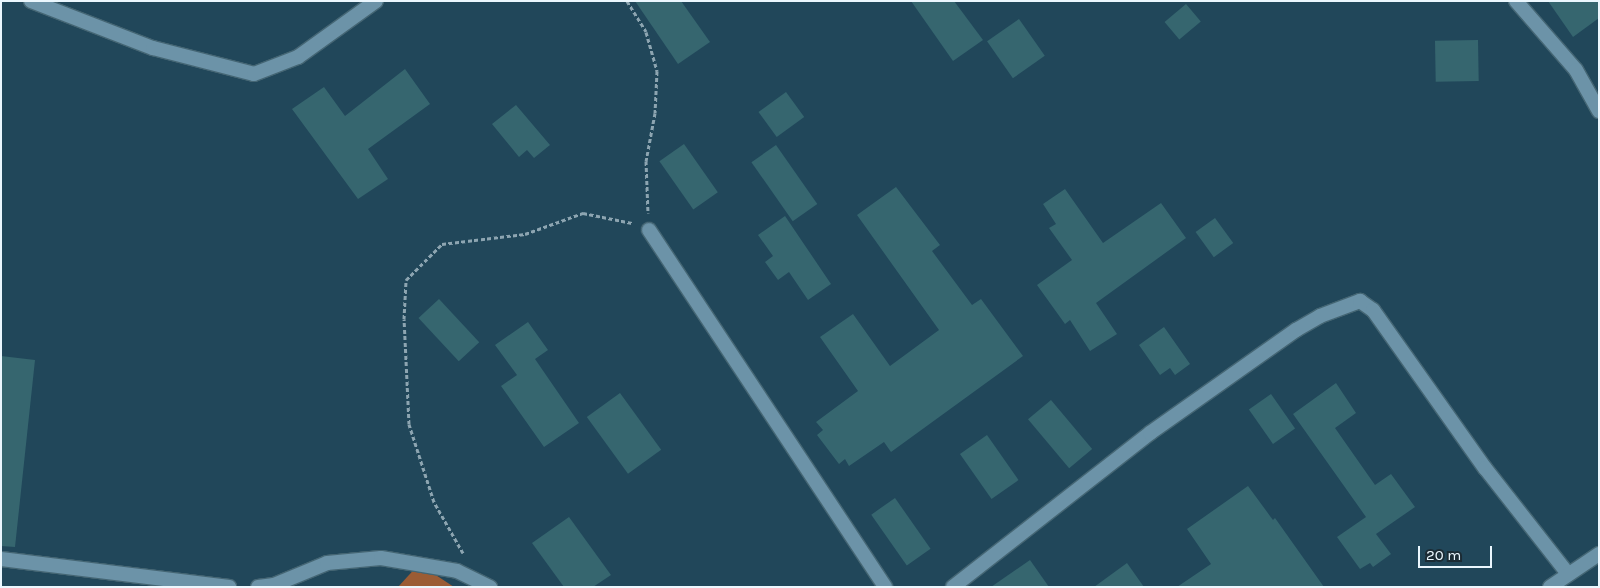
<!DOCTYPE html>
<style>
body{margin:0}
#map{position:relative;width:1600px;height:588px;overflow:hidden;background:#21475a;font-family:Karla,sans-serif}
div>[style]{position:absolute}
.green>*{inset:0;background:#9b5c35}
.building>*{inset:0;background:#36666f;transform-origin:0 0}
.path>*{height:3px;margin-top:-1.5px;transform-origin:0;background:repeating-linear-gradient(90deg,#8da5b1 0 4px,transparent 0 6.5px)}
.roads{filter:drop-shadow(1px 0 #456674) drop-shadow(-1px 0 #456674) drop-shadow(0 1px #456674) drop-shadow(0 -1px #456674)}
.minor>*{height:14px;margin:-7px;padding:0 7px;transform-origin:7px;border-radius:7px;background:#6c93a8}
span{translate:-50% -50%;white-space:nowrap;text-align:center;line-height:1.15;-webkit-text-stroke:4px #1b2b34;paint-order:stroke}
.frame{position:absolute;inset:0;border:2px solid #ebf7fe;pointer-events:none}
.scale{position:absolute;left:1418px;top:546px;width:74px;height:22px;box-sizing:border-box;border:2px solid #ebf7fe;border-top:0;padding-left:6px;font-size:15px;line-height:18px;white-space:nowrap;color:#ebf7fe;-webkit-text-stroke:4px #1b2b34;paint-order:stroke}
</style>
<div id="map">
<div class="green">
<div style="clip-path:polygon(419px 564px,454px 587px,398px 587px)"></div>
</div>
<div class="building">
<div style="clip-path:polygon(635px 1px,681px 1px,710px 42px,678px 64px)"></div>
<div style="clip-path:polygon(911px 1px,954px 1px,983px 40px,953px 61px)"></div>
<div style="clip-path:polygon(1548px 1px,1599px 1px,1599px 18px,1573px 37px)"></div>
<div style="left:1186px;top:4px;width:23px;height:28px;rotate:50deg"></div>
<div style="left:1019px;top:19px;width:45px;height:39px;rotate:55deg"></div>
<div style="left:1478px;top:40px;width:41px;height:43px;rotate:89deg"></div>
<div style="clip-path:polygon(405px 69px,430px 104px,368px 149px,388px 179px,358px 199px,292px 109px,324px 87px,345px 116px)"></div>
<div style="left:786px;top:92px;width:31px;height:34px;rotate:54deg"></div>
<div style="clip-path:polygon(516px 105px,550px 145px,534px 158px,527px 150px,519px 157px,492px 124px)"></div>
<div style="left:684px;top:144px;width:59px;height:30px;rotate:55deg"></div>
<div style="left:776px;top:145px;width:72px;height:30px;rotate:55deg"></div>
<div style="clip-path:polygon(896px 187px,940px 245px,932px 251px,972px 305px,981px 299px,1023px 356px,891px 452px,884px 442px,849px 466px,845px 459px,839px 464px,817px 435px,823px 430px,816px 422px,858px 391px,820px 337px,853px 314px,890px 366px,939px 330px,857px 215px)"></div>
<div style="clip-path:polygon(1065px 189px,1103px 243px,1161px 203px,1186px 238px,1096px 303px,1117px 334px,1090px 351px,1070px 320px,1065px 324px,1037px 285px,1072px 260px,1049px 228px,1056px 224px,1043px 204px)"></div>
<div style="clip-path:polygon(785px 216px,831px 284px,808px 300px,789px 272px,778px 280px,765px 262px,773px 256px,758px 235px)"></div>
<div style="left:1215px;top:218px;width:31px;height:24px;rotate:54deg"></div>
<div style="left:439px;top:299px;width:59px;height:28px;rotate:47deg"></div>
<div style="clip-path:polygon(528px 322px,548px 350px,535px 359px,579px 423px,544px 447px,501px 386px,517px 375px,495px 345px)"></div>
<div style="clip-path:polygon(1164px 327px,1190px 364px,1175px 375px,1170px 368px,1160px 375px,1139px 345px)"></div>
<div style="clip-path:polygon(1px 356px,35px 360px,15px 547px,1px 546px)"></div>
<div style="clip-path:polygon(1336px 383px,1356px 413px,1335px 428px,1375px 485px,1391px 474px,1415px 507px,1376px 534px,1391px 554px,1373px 567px,1370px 563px,1360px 569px,1337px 537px,1366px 517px,1293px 414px)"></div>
<div style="left:620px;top:393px;width:70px;height:41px;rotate:54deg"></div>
<div style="left:1271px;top:394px;width:42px;height:27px;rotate:55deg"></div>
<div style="left:1051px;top:400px;width:64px;height:30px;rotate:50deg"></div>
<div style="left:987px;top:435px;width:55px;height:33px;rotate:55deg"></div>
<div style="clip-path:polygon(1248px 486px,1273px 520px,1275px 518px,1324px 587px,1177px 587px,1211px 564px,1187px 529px)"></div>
<div style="left:895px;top:498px;width:62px;height:29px;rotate:55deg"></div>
<div style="clip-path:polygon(569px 517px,611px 575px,593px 587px,564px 587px,532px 543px)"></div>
<div style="clip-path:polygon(1030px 560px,1049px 587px,991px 587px)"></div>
<div style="clip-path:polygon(1127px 563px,1144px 587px,1094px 587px)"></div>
</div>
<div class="path">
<div style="left:627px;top:1px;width:36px;rotate:58deg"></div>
<div style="left:646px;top:32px;width:41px;rotate:74.2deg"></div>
<div style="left:657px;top:71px;width:42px;rotate:92.7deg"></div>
<div style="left:655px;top:113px;width:49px;rotate:100.6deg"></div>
<div style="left:646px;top:161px;width:52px;rotate:87.8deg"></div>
<div style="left:463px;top:553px;width:59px;rotate:-119.6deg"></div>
<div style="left:434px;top:502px;width:82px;rotate:-107.8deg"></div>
<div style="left:409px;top:424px;width:105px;rotate:-92.7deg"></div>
<div style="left:404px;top:319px;width:39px;rotate:-87deg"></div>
<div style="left:406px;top:280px;width:51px;rotate:-45deg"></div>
<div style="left:442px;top:244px;width:84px;rotate:-6.9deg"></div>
<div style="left:525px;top:234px;width:62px;rotate:-19.9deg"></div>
<div style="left:583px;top:213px;width:50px;rotate:11.5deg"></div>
</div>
<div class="roads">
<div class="minor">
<div style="left:31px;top:1px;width:131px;rotate:21.1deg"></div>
<div style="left:153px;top:48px;width:104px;rotate:14.4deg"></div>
<div style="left:254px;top:74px;width:47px;rotate:-21.1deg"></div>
<div style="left:298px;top:57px;width:96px;rotate:-35.7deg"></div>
<div style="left:1516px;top:1px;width:91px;rotate:49deg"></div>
<div style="left:1576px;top:70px;width:47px;rotate:60.7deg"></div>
<div style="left:649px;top:230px;width:428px;rotate:56.5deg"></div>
<div style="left:1px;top:559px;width:230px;rotate:7deg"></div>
<div style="left:258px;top:587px;width:16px;rotate:-7deg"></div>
<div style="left:274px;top:585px;width:57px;rotate:-22.5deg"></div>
<div style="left:327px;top:563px;width:54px;rotate:-5.3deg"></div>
<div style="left:381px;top:558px;width:77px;rotate:9.7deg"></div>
<div style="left:457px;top:571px;width:37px;rotate:26deg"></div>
<div style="left:953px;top:587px;width:250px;rotate:-38deg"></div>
<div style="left:1150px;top:433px;width:179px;rotate:-35.2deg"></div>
<div style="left:1296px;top:330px;width:28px;rotate:-30deg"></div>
<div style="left:1320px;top:316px;width:43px;rotate:-20.6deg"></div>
<div style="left:1360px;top:301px;width:16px;rotate:35deg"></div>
<div style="left:1373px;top:310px;width:194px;rotate:54.7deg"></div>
<div style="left:1485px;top:468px;width:135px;rotate:51.9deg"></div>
<div style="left:1550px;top:587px;width:59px;rotate:-34deg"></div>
</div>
</div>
<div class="frame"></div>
<div class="scale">20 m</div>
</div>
